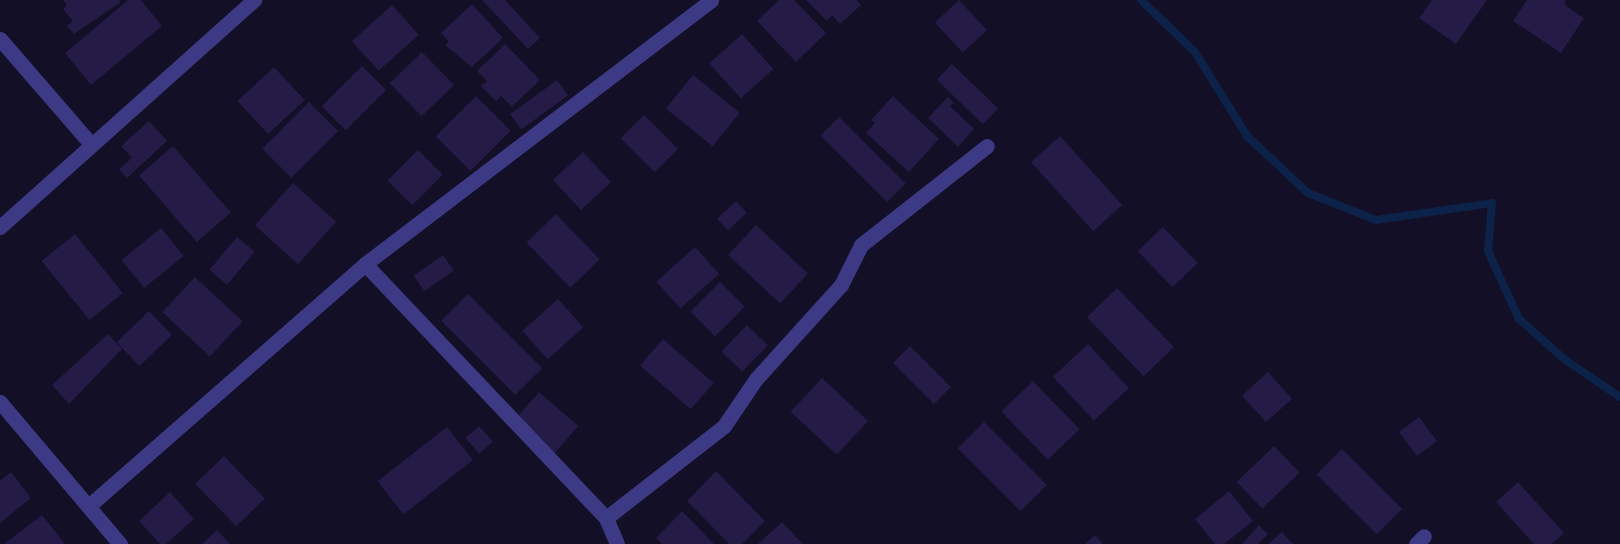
<!DOCTYPE html>
<style>
body{margin:0}
#map{position:relative;width:1620px;height:544px;overflow:hidden;background:#130f26;font-family:Quicksand,sans-serif}
div>[style]{position:absolute}
.stream>*{height:8px;margin:-4px;padding:0 4px;transform-origin:4px;border-radius:4px;background:#0c2248}
.building>*{inset:0;background:#241b47;transform-origin:0 0}
.minor>*{height:15px;margin:-7.5px;padding:0 7.5px;transform-origin:7.5px;border-radius:7.5px;background:#3d3a85}
span{translate:-50% -50%;white-space:nowrap;text-align:center;line-height:1.15;-webkit-text-stroke:4.5px #130f26;paint-order:stroke}
</style>
<div id="map">
<div class="stream">
<div style="left:1141px;top:0;width:75px;rotate:43.9deg"></div>
<div style="left:1195px;top:52px;width:99px;rotate:58.2deg"></div>
<div style="left:1247px;top:136px;width:83px;rotate:43.1deg"></div>
<div style="left:1308px;top:193px;width:73px;rotate:21.7deg"></div>
<div style="left:1376px;top:220px;width:117px;rotate:-8.3deg"></div>
<div style="left:1492px;top:203px;width:48px;rotate:94.8deg"></div>
<div style="left:1488px;top:251px;width:75px;rotate:65.5deg"></div>
<div style="left:1519px;top:319px;width:60px;rotate:41.6deg"></div>
<div style="left:1564px;top:359px;width:68px;rotate:34.2deg"></div>
</div>
<div class="building">
<div style="clip-path:polygon(63px 0,119px 0,121px 2px,74px 34px,67px 26px,73px 21px,63px 9px,67px 5px)"></div>
<div style="clip-path:polygon(128px 0,141px 0,162px 26px,91px 85px,65px 53px)"></div>
<div style="clip-path:polygon(482px 0,505px 0,540px 38px,528px 49px)"></div>
<div style="clip-path:polygon(779px 0,794px 0,826px 33px,796px 62px,757px 21px)"></div>
<div style="clip-path:polygon(806px 0,857px 0,861px 5px,840px 24px,832px 15px,827px 21px)"></div>
<div style="left:959px;top:0;width:41px;height:33px;rotate:47deg"></div>
<div style="clip-path:polygon(1432px 0,1487px 0,1456px 44px,1419px 18px)"></div>
<div style="clip-path:polygon(1527px 0,1565px 0,1566px 6px,1584px 18px,1561px 53px,1513px 21px)"></div>
<div style="clip-path:polygon(472px 4px,503px 38px,472px 67px,445px 45px,449px 42px,441px 33px)"></div>
<div style="left:392px;top:5px;width:40px;height:54px;rotate:48deg"></div>
<div style="left:742px;top:34px;width:47px;height:44px;rotate:48deg"></div>
<div style="clip-path:polygon(505px 44px,540px 80px,512px 107px,501px 96px,496px 101px,481px 86px,487px 81px,477px 71px)"></div>
<div style="left:422px;top:52px;width:46px;height:45px;rotate:46deg"></div>
<div style="left:952px;top:64px;width:64px;height:22px;rotate:44deg"></div>
<div style="left:362px;top:66px;width:34px;height:57px;rotate:45deg"></div>
<div style="left:274px;top:67px;width:45px;height:50px;rotate:47deg"></div>
<div style="left:693px;top:75px;width:60px;height:43px;rotate:39deg"></div>
<div style="left:557px;top:80px;width:19px;height:58px;rotate:54deg"></div>
<div style="left:476px;top:96px;width:49px;height:57px;rotate:45deg"></div>
<div style="clip-path:polygon(893px 96px,939px 139px,909px 172px,866px 133px,875px 123px,871px 120px)"></div>
<div style="clip-path:polygon(948px 97px,954px 103px,950px 106px,974px 129px,958px 147px,928px 118px)"></div>
<div style="left:309px;top:102px;width:41px;height:66px;rotate:45deg"></div>
<div style="left:644px;top:115px;width:48px;height:33px;rotate:45deg"></div>
<div style="left:839px;top:117px;width:94px;height:26px;rotate:45deg"></div>
<div style="clip-path:polygon(149px 121px,167px 141px,127px 178px,119px 169px,132px 158px,121px 146px)"></div>
<div style="left:1060px;top:136px;width:93px;height:39px;rotate:48deg"></div>
<div style="left:173px;top:146px;width:88px;height:45px;rotate:49deg"></div>
<div style="left:418px;top:150px;width:35px;height:43px;rotate:45deg"></div>
<div style="left:583px;top:152px;width:41px;height:41px;rotate:47deg"></div>
<div style="left:293px;top:183px;width:58px;height:57px;rotate:42deg"></div>
<div style="left:736px;top:201px;width:16px;height:26px;rotate:47deg"></div>
<div style="left:556px;top:214px;width:63px;height:41px;rotate:46deg"></div>
<div style="left:756px;top:225px;width:71px;height:41px;rotate:43deg"></div>
<div style="left:1163px;top:227px;width:50px;height:35px;rotate:46deg"></div>
<div style="left:161px;top:228px;width:36px;height:51px;rotate:51deg"></div>
<div style="left:75px;top:234px;width:76px;height:43px;rotate:51deg"></div>
<div style="left:237px;top:237px;width:23px;height:43px;rotate:40deg"></div>
<div style="left:695px;top:247px;width:36px;height:52px;rotate:48deg"></div>
<div style="left:443px;top:255px;width:19px;height:36px;rotate:55deg"></div>
<div style="left:195px;top:277px;width:65px;height:48px;rotate:43deg"></div>
<div style="left:720px;top:282px;width:35px;height:42px;rotate:45deg"></div>
<div style="left:1117px;top:288px;width:82px;height:42px;rotate:46deg"></div>
<div style="left:468px;top:294px;width:105px;height:38px;rotate:45deg"></div>
<div style="left:558px;top:299px;width:38px;height:48px;rotate:48deg"></div>
<div style="left:149px;top:311px;width:33px;height:45px;rotate:46deg"></div>
<div style="left:747px;top:325px;width:29px;height:37px;rotate:44deg"></div>
<div style="clip-path:polygon(108px 334px,122px 349px,69px 404px,52px 385px)"></div>
<div style="left:663px;top:339px;width:67px;height:35px;rotate:41deg"></div>
<div style="left:1088px;top:344px;width:60px;height:48px;rotate:47deg"></div>
<div style="left:910px;top:346px;width:58px;height:24px;rotate:45deg"></div>
<div style="left:1268px;top:372px;width:36px;height:35px;rotate:48deg"></div>
<div style="left:822px;top:378px;width:63px;height:46px;rotate:43deg"></div>
<div style="left:1033px;top:381px;width:67px;height:44px;rotate:46deg"></div>
<div style="left:539px;top:392px;width:52px;height:36px;rotate:41deg"></div>
<div style="left:1419px;top:417px;width:30px;height:25px;rotate:53deg"></div>
<div style="left:984px;top:422px;width:89px;height:37px;rotate:45deg"></div>
<div style="left:479px;top:426px;width:21px;height:18px;rotate:49deg"></div>
<div style="left:447px;top:427px;width:42px;height:88px;rotate:52deg"></div>
<div style="left:1274px;top:446px;width:37px;height:52px;rotate:46deg"></div>
<div style="left:1342px;top:449px;width:85px;height:36px;rotate:45deg"></div>
<div style="left:224px;top:456px;width:59px;height:40px;rotate:46deg"></div>
<div style="clip-path:polygon(716px 471px,765px 521px,742px 544px,729px 544px,687px 501px)"></div>
<div style="clip-path:polygon(11px 472px,31px 498px,0 523px,0 481px)"></div>
<div style="clip-path:polygon(1518px 482px,1564px 533px,1552px 544px,1534px 544px,1496px 502px)"></div>
<div style="clip-path:polygon(1229px 491px,1253px 521px,1224px 544px,1215px 544px,1195px 519px)"></div>
<div style="clip-path:polygon(170px 492px,194px 519px,166px 544px,160px 544px,139px 521px)"></div>
<div style="clip-path:polygon(682px 511px,714px 544px,662px 544px,656px 538px)"></div>
<div style="clip-path:polygon(42px 515px,65px 544px,4px 544px)"></div>
<div style="clip-path:polygon(782px 522px,803px 544px,758px 544px)"></div>
<div style="clip-path:polygon(1259px 525px,1268px 534px,1258px 544px,1242px 544px)"></div>
<div style="clip-path:polygon(217px 530px,230px 544px,202px 544px)"></div>
<div style="clip-path:polygon(1282px 532px,1293px 544px,1268px 544px)"></div>
<div style="clip-path:polygon(1095px 535px,1103px 544px,1085px 544px)"></div>
</div>
<div class="minor">
<div style="left:0;top:39px;width:139px;rotate:49.1deg"></div>
<div style="left:0;top:227px;width:341px;rotate:-41.8deg"></div>
<div style="left:365px;top:264px;width:350px;rotate:46.5deg"></div>
<div style="left:606px;top:518px;width:28px;rotate:67deg"></div>
<div style="left:0;top:402px;width:186px;rotate:49.8deg"></div>
<div style="left:91px;top:504px;width:364px;rotate:-41.2deg"></div>
<div style="left:365px;top:264px;width:435px;rotate:-37.3deg"></div>
<div style="left:606px;top:518px;width:150px;rotate:-37.9deg"></div>
<div style="left:724px;top:426px;width:57px;rotate:-55.8deg"></div>
<div style="left:756px;top:379px;width:127px;rotate:-47.9deg"></div>
<div style="left:841px;top:285px;width:45px;rotate:-63.4deg"></div>
<div style="left:861px;top:245px;width:160px;rotate:-38.2deg"></div>
<div style="left:1416px;top:544px;width:11px;rotate:-45deg"></div>
</div>
</div>
